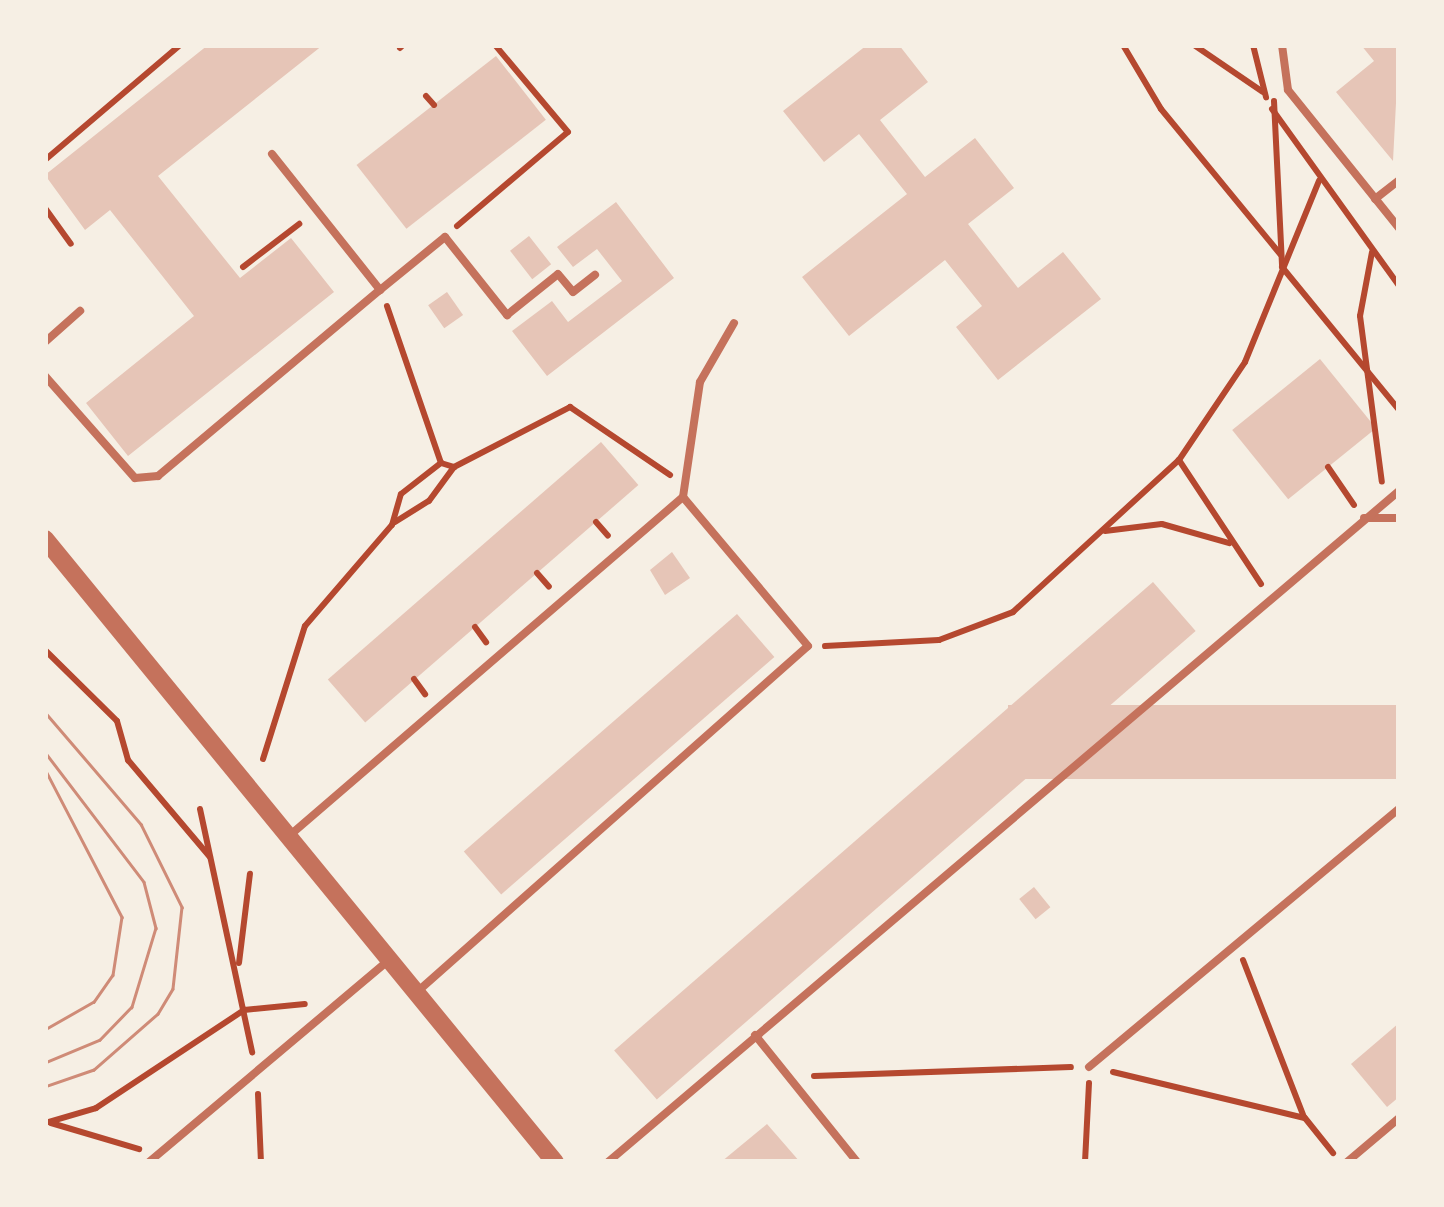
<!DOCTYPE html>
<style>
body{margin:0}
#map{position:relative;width:1444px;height:1207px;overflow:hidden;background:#f6efe4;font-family:Overpass,sans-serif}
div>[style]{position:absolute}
.building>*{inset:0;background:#e6c5b7;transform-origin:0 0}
.path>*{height:6px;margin:-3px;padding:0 3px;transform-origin:3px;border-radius:3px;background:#b5482f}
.service>*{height:8px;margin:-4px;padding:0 4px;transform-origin:4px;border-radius:4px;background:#c5725c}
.tertiary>*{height:18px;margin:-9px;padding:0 9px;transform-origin:9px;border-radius:9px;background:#c5725c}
.tram>*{height:2.5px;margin:-1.25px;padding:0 1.25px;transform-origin:1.25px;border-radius:1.25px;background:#cf8b77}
span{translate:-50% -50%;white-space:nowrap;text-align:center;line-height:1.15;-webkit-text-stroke:8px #f6efe4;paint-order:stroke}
.frame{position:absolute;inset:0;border:48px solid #f6efe4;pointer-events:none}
</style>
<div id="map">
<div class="building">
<div style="clip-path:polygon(208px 45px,323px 45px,158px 176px,240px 278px,291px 238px,334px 292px,128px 456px,86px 403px,194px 316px,110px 210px,85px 230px,45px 175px)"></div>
<div style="clip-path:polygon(867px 45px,899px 45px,928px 82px,880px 120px,925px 177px,975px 138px,1014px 188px,968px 224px,1018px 288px,1063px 252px,1101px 299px,998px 380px,956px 327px,982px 306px,945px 260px,849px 336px,802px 277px,907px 194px,859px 134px,824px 162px,783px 111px)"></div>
<div style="clip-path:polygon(1361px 45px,1399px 45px,1393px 161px,1336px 92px,1374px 61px)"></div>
<div style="left:496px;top:56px;width:81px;height:177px;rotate:52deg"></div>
<div style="clip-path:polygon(616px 202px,674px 278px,547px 376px,512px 331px,552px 301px,568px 322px,622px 281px,597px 249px,573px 267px,557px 247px)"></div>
<div style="left:529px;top:236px;width:36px;height:24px;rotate:52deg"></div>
<div style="left:447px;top:292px;width:28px;height:23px;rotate:55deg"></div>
<div style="left:1320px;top:359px;width:89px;height:113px;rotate:51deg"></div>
<div style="left:601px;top:442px;width:57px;height:362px;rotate:49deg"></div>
<div style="clip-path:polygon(672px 552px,690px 578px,665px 595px,650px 570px)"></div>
<div style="left:1153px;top:582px;width:65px;height:714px;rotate:49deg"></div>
<div style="left:737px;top:614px;width:57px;height:362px;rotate:49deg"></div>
<div style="left:1399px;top:705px;width:74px;height:391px;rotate:90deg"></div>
<div style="left:1034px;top:887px;width:26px;height:19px;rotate:51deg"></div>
<div style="clip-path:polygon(1399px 1023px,1399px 1097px,1387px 1107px,1351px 1064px)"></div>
<div style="clip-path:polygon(767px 1124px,800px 1162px,721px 1162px)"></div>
</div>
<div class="path">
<div style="left:1123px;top:45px;width:74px;rotate:59.3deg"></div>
<div style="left:1161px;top:109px;width:188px;rotate:50.6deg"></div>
<div style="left:1194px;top:45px;width:83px;rotate:34.3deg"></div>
<div style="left:1253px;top:45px;width:54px;rotate:76deg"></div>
<div style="left:400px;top:48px;width:4px;rotate:-45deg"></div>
<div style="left:426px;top:96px;width:12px;rotate:48deg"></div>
<div style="left:1274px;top:101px;width:166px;rotate:87.2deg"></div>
<div style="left:1282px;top:267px;width:185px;rotate:50.7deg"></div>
<div style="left:1272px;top:109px;width:218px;rotate:54.3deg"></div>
<div style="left:45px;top:160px;width:177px;rotate:-40.4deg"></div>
<div style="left:45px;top:208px;width:44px;rotate:54.2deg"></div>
<div style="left:457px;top:226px;width:145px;rotate:-40.3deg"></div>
<div style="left:568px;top:132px;width:114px;rotate:-130deg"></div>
<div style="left:1372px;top:252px;width:65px;rotate:100.6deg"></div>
<div style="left:1360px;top:316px;width:167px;rotate:82.5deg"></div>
<div style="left:243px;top:267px;width:71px;rotate:-37.5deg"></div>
<div style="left:441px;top:463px;width:14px;rotate:17deg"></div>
<div style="left:454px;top:467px;width:131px;rotate:-27.3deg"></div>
<div style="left:570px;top:407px;width:121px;rotate:34.2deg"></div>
<div style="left:1328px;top:467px;width:46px;rotate:55.6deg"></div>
<div style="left:395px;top:522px;width:40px;rotate:-32deg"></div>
<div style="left:429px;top:501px;width:42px;rotate:-53.7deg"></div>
<div style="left:596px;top:522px;width:18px;rotate:49deg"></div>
<div style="left:1105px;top:531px;width:57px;rotate:-7deg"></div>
<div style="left:1162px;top:524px;width:70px;rotate:15.8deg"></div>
<div style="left:537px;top:573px;width:18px;rotate:49deg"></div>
<div style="left:1261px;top:584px;width:149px;rotate:-123.5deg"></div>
<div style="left:1179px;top:460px;width:118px;rotate:-56deg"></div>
<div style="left:1245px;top:362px;width:196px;rotate:-67.8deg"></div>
<div style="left:475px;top:627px;width:19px;rotate:54deg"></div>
<div style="left:825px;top:646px;width:114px;rotate:-3deg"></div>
<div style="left:939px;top:640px;width:79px;rotate:-20.7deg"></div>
<div style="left:1013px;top:612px;width:225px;rotate:-42.5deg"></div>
<div style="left:45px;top:650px;width:101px;rotate:44.6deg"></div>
<div style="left:117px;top:721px;width:41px;rotate:74.2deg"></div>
<div style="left:128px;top:760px;width:127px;rotate:49.8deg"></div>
<div style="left:414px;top:679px;width:19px;rotate:54deg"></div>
<div style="left:263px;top:759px;width:139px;rotate:-72.5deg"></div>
<div style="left:305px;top:626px;width:133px;rotate:-49.3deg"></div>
<div style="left:392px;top:525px;width:32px;rotate:-74deg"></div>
<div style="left:401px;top:494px;width:51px;rotate:-37.8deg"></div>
<div style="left:441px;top:463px;width:166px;rotate:-109deg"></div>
<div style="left:200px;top:809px;width:249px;rotate:77.9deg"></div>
<div style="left:1243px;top:960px;width:168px;rotate:68.8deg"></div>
<div style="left:239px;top:963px;width:90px;rotate:-83deg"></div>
<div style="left:1113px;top:1072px;width:197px;rotate:13.5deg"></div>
<div style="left:1305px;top:1118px;width:45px;rotate:51.3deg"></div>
<div style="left:814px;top:1076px;width:257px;rotate:-2deg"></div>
<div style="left:258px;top:1094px;width:68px;rotate:87.5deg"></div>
<div style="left:49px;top:1122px;width:49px;rotate:-16.6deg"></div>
<div style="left:96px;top:1108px;width:178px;rotate:-33.5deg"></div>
<div style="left:244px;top:1010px;width:61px;rotate:-5.6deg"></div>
<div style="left:51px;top:1123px;width:92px;rotate:16.5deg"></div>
<div style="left:1085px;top:1162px;width:79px;rotate:-87.1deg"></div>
</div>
<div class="service">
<div style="left:1282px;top:45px;width:45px;rotate:82.4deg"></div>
<div style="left:1288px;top:90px;width:177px;rotate:51.2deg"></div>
<div style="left:272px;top:154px;width:174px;rotate:51.5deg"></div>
<div style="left:380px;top:290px;width:84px;rotate:-39.2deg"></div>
<div style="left:445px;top:237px;width:100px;rotate:51.5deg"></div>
<div style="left:507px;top:315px;width:65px;rotate:-38.8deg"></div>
<div style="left:558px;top:274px;width:23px;rotate:50deg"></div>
<div style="left:573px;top:292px;width:28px;rotate:-38deg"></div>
<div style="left:1375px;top:199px;width:31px;rotate:-38deg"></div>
<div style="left:45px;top:342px;width:47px;rotate:-41.5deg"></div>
<div style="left:45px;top:376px;width:136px;rotate:48.6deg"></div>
<div style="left:135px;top:478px;width:23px;rotate:-5deg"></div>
<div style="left:158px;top:476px;width:290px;rotate:-40deg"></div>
<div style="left:1364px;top:518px;width:35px"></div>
<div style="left:289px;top:836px;width:520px;rotate:-40.71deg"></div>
<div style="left:683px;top:497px;width:116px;rotate:-81.6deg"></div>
<div style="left:700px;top:382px;width:68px;rotate:-60deg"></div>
<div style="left:417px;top:992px;width:522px;rotate:-41.51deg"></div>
<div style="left:808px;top:646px;width:194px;rotate:-130deg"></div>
<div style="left:755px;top:1035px;width:163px;rotate:51.2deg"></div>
<div style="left:1089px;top:1067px;width:403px;rotate:-39.8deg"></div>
<div style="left:149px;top:1162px;width:315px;rotate:-40.1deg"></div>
<div style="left:608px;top:1162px;width:1037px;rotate:-40.31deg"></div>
<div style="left:1347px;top:1162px;width:68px;rotate:-40.2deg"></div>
</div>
<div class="tertiary">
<div style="left:45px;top:539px;width:805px;rotate:50.7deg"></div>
</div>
<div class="tram">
<div style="left:45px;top:712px;width:148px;rotate:49.4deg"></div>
<div style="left:141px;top:824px;width:93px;rotate:63.7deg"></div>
<div style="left:182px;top:907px;width:82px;rotate:96.3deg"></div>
<div style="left:173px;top:989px;width:29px;rotate:121deg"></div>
<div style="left:158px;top:1014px;width:85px;rotate:138.8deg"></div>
<div style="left:94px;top:1070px;width:52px;rotate:160.9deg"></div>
<div style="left:45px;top:752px;width:163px;rotate:52.7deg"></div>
<div style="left:144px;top:882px;width:48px;rotate:75.4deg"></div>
<div style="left:156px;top:928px;width:83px;rotate:106.9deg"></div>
<div style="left:132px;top:1007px;width:46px;rotate:134.1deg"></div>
<div style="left:100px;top:1040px;width:60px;rotate:157.3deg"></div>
<div style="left:45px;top:769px;width:167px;rotate:62.5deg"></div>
<div style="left:122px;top:917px;width:59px;rotate:98.8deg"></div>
<div style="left:113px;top:975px;width:33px;rotate:125deg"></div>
<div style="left:94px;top:1002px;width:56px;rotate:150.3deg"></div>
</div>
<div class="frame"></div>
</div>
